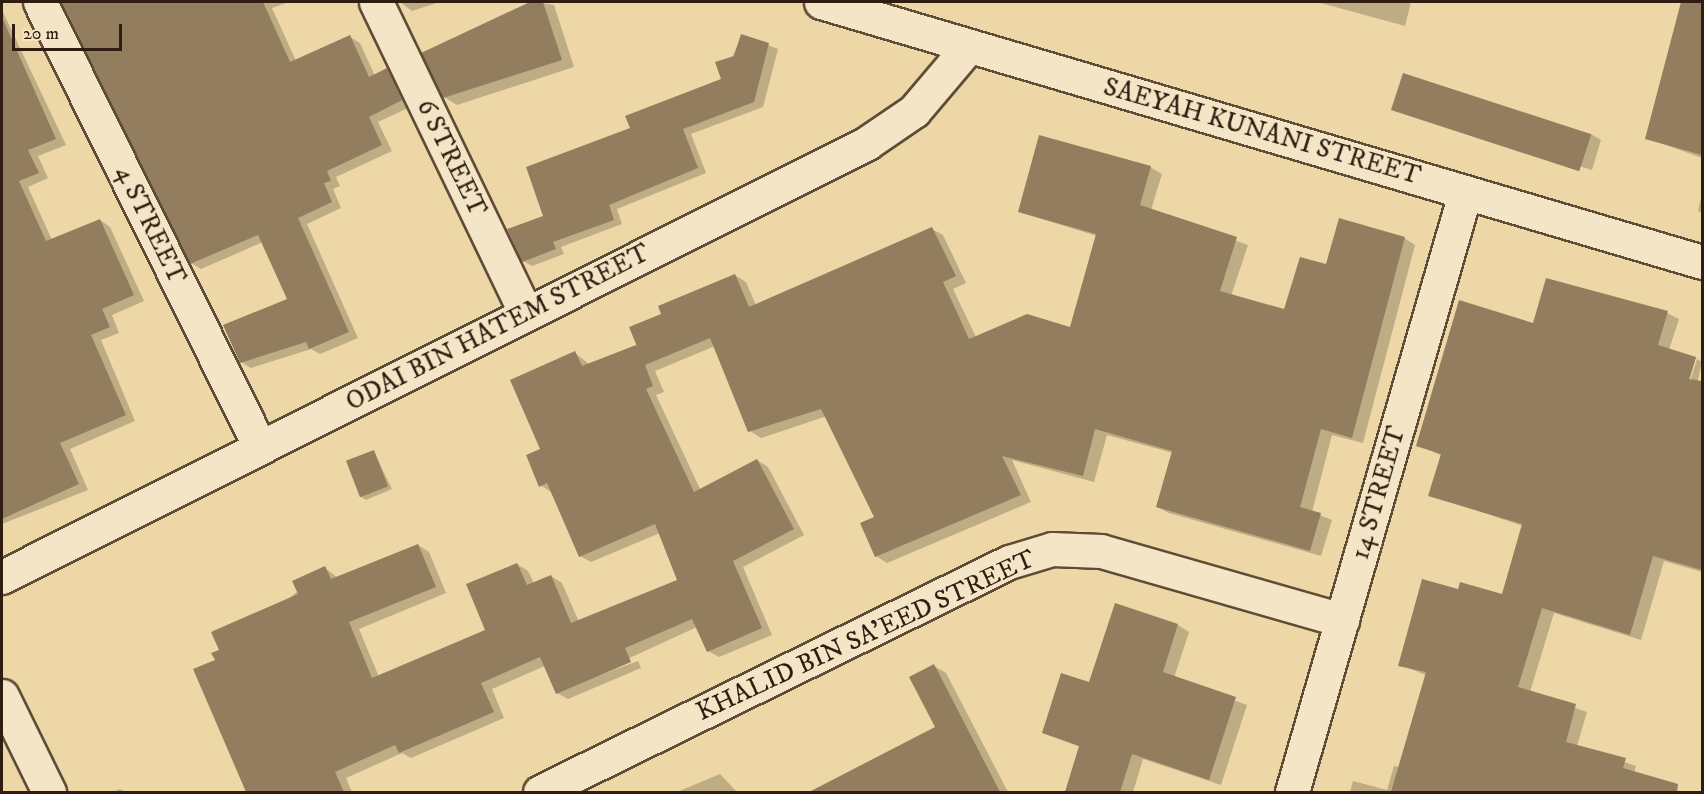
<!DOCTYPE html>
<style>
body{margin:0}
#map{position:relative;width:1704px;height:794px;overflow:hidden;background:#edd7a6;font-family:"IM FELL DW Pica",serif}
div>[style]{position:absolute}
.shadow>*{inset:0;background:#0003}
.building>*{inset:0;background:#927e5e;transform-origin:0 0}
.roads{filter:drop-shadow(2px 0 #5f4c36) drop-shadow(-2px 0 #5f4c36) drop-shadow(0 2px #5f4c36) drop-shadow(0 -2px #5f4c36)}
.minor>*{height:33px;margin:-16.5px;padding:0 16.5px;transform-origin:16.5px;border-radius:16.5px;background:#f3e5c5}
span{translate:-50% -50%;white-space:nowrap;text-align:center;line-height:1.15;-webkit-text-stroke:5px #f3e5c5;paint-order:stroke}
.street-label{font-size:26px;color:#301d11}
.frame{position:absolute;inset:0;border:3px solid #301d11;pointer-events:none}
.scale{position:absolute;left:12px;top:24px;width:110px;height:27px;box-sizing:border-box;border:3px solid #301d11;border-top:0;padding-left:8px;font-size:18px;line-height:21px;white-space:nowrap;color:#301d11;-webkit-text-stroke:4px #f3e5c5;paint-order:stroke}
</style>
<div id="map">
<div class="shadow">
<div style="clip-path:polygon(60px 2px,289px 2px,272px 8px,296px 61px,350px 37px,360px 43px,375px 76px,387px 70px,397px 76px,412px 106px,378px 122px,392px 151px,336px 177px,340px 186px,333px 189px,341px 208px,307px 224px,358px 338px,320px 354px,311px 349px,251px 368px,241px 362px,289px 300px,263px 242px,201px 269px,191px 263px,108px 87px)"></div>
<div style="clip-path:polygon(400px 2px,440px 2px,412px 11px)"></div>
<div style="clip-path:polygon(534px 2px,554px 5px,574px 67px,457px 105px,444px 97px,423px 53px)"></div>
<div style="clip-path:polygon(1317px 2px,1411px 2px,1405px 26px)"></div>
<div style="clip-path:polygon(1702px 4px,1702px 158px,1647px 138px)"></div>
<div style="clip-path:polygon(2px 10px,66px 145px,38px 156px,48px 178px,28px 187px,52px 240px,100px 220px,110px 227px,144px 301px,112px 315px,119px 333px,101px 340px,135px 421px,70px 449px,88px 490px,2px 524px)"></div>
<div style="clip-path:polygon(742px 35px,778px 49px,763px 107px,691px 134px,706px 173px,617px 209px,622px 224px,561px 247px,564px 254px,532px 266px,523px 261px,545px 217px,632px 129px,722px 80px)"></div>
<div style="clip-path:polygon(1394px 109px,1591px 134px,1601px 140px,1592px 170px)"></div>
<div style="clip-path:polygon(1150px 167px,1162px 174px,1151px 210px,1248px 245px,1231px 296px,1285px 310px,1327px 266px,1404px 238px,1415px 245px,1363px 443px,1332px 435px,1312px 512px,1332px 520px,1321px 556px,1169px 513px,1157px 507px,1173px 453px,1107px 435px,1094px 482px,1012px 460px,1031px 502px,887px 563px,876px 556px,876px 518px,827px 416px,761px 438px,750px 431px,715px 346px,655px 371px,664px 392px,656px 395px,701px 491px,757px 460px,768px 467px,804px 535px,743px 567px,772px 635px,719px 657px,708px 651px,697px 627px,562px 689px,638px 661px,641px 668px,568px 699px,557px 693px,545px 666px,492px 689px,504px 718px,411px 758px,402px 753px,346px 778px,352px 792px,248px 792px,195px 670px,217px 660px,325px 568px,338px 578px,418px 545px,429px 552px,446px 593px,359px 629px,379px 677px,487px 630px,517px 564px,528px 571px,534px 583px,551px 576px,562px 583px,579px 622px,679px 580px,660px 533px,591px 562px,580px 556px,551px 492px,540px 485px,542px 450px,575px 353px,589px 364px,639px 348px,663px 314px,735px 275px,746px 282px,756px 305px,932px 229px,943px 235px,966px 283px,953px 289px,976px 337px,1071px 329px,1097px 236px,1019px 212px)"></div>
<div style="clip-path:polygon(1702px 194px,1702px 213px,1698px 211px)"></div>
<div style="clip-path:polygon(1667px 313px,1679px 319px,1669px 350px,1696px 358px,1674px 434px,1697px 359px,1702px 362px,1686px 432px,1702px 437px,1702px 572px,1664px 561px,1641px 640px,1554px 613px,1530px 692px,1587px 712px,1577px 746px,1636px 766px,1634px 773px,1656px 783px,1653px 792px,1350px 792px,1353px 781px,1387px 790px,1394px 766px,1399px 767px,1426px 675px,1400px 665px,1459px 591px,1503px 596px,1523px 526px,1430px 495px,1442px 456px,1418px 445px,1534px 324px)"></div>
<div style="clip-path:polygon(374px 452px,392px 489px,366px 500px,361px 497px)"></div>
<div style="clip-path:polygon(1178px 625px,1189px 632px,1174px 678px,1247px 705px,1221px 785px,1143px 759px,1133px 792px,1066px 792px,1080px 747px,1043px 732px,1090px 684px)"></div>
<div style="clip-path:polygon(934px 666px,946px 673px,1008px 792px,811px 792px,937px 728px)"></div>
<div style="clip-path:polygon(720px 774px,737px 792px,677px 792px)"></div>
<div style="clip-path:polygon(120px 789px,125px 792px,113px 792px)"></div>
</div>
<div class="building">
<div style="clip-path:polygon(61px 2px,263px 2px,290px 62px,350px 35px,369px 77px,387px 68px,402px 100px,369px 117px,382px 145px,327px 171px,331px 181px,324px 183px,332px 202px,298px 218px,349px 332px,309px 349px,306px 342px,240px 363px,223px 325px,287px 299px,258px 235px,190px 264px)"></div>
<div style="clip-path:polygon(530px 2px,543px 2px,562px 60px,443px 98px,421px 53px)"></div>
<div style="clip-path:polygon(1681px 2px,1702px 2px,1702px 155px,1645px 139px)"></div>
<div style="clip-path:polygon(2px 17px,56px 139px,28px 150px,39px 173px,19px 181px,46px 241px,100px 219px,134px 295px,102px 309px,110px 327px,91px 335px,126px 415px,60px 443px,79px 484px,2px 519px)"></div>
<div style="clip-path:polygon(741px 34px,769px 43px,754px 102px,683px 129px,698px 168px,609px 205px,614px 220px,553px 242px,556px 249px,522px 262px,507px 229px,543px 216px,526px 167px,630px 128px,625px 116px,721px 79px,715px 62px,734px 56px)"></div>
<div style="left:1403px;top:73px;width:198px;height:39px;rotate:18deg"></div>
<div style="clip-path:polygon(1039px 135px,1151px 166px,1140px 205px,1237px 237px,1220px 291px,1284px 309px,1300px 257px,1326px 264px,1339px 218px,1405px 237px,1352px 438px,1321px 429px,1300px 507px,1321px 513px,1310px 551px,1156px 507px,1172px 451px,1095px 429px,1083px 476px,1002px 456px,1021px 495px,875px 557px,860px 523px,874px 517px,821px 409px,748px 432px,710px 338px,645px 365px,653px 386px,646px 389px,694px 492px,757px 459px,794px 529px,733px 561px,762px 628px,707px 652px,692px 619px,625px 648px,631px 662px,556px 694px,540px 657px,481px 683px,494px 712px,399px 753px,395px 745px,335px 772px,344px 792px,246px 792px,193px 669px,215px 660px,211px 653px,219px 650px,211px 632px,298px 594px,292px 581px,325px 566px,331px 579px,418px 544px,436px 587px,349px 622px,372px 678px,485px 630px,466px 584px,517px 563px,527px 585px,551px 575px,571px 623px,677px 580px,655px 524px,579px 557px,547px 483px,539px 487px,526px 455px,540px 449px,510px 380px,575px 351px,582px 366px,636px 345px,638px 349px,629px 327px,661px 314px,658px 306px,735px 274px,749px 307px,932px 227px,956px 276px,943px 282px,969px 339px,1027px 314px,1070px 327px,1096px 234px,1018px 212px)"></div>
<div style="clip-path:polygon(1546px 278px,1668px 311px,1658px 345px,1696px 357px,1689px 379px,1702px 381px,1702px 570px,1653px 556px,1630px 635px,1542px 608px,1518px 687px,1576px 704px,1566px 742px,1626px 758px,1623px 768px,1678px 784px,1677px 792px,1391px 792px,1426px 672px,1398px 666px,1422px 579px,1458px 589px,1460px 582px,1502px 594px,1522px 524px,1428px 496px,1441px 454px,1416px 446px,1459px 300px,1533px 323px)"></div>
<div style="left:374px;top:450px;width:39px;height:30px;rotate:69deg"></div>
<div style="clip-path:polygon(1115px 603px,1178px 624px,1163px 672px,1236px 697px,1209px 780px,1132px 754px,1120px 792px,1065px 792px,1079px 746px,1042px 733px,1061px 673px,1089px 682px)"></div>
<div style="clip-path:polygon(934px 664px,1000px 792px,809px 792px,935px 727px,909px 677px)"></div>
</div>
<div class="roads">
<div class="minor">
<div style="left:40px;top:2px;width:497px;rotate:63.7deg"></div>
<div style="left:376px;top:2px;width:346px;rotate:64.3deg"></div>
<div style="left:821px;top:2px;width:919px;rotate:16.44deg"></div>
<div style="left:2px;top:577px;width:968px;rotate:-26.64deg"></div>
<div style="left:867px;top:143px;width:57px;rotate:-34.2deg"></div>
<div style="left:914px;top:111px;width:85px;rotate:-49.8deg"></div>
<div style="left:2px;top:696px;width:107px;rotate:63.9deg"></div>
<div style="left:540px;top:792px;width:522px;rotate:-26.12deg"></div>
<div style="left:1009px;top:562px;width:45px;rotate:-16.8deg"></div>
<div style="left:1052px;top:549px;width:49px;rotate:2.3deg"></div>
<div style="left:1101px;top:551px;width:251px;rotate:16deg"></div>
<div style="left:1292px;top:792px;width:623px;rotate:-73.89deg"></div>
</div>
</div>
<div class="street-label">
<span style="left:1262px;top:132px;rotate:16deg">SAEYAH KUNANI STREET</span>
<span style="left:451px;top:158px;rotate:64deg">6 STREET</span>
<span style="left:150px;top:225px;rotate:64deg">4 STREET</span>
<span style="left:498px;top:328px;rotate:-27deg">ODAI BIN HATEM STREET</span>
<span style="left:1379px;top:493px;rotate:-74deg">14 STREET</span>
<span style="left:866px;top:636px;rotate:-25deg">KHALID BIN SA'EED STREET</span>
</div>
<div class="frame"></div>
<div class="scale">20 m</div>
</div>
